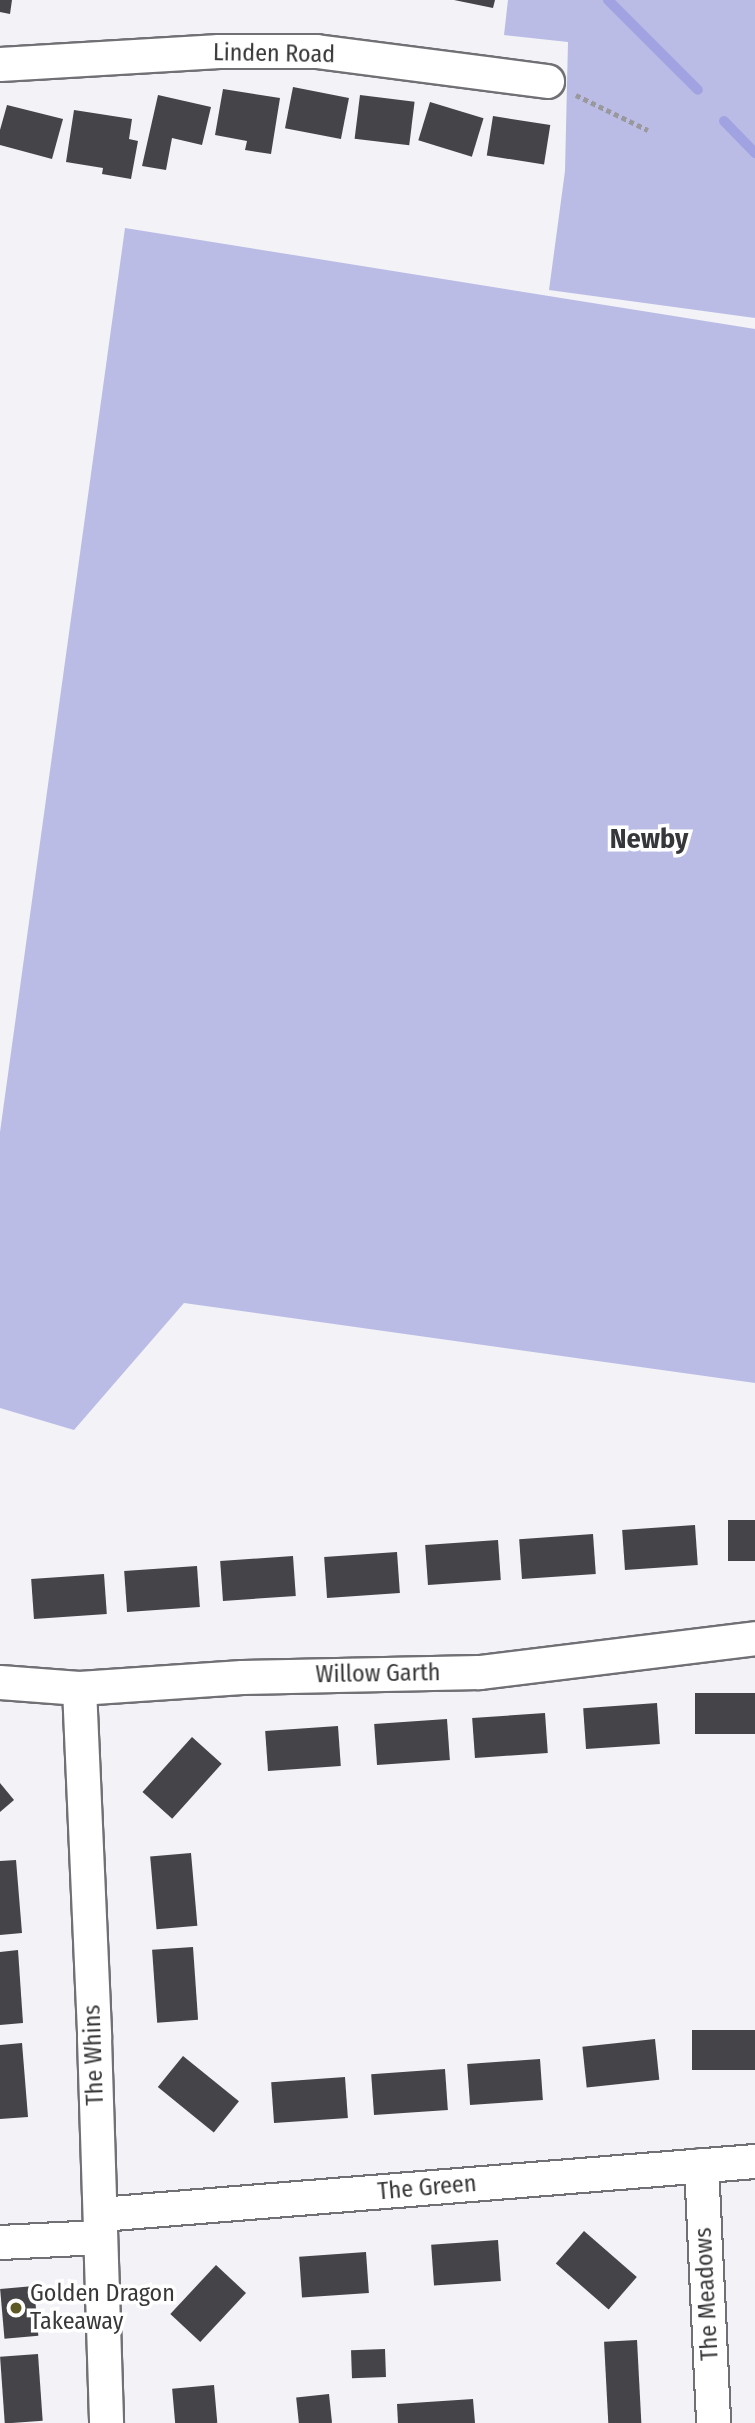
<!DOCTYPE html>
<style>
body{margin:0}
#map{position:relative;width:755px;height:2423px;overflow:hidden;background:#f2f2f7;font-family:"Fira Sans Condensed",sans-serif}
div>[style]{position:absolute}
.green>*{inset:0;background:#babce5}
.stream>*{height:10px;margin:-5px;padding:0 5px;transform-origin:5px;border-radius:5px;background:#a0a2e1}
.building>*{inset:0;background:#454549;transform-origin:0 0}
.path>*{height:4.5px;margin-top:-2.25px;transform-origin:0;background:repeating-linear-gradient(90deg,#99999d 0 5px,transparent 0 8.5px)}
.roads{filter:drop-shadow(2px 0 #707075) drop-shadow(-2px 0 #707075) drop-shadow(0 2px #707075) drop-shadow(0 -2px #707075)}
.street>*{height:33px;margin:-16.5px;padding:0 16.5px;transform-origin:16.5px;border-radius:16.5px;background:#fff}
.dots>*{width:19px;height:19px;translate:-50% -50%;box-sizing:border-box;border:4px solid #fff;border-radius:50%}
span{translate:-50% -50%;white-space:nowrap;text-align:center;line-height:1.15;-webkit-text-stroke:7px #fff;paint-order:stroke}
.street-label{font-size:24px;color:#39393b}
.poi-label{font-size:24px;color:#39393b}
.left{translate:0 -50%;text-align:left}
.quarter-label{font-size:28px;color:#36373a;font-weight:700}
</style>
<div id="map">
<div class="green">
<div style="clip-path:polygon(508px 0,755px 0,755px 318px,549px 290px,565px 171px,568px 42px,504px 35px)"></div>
<div style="clip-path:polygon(125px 228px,755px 329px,755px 1383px,184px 1303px,74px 1430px,0 1408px,0 1132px)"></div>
</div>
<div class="stream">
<div style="left:608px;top:0;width:127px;rotate:45deg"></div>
<div style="left:724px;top:121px;width:45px;rotate:45.9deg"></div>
</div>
<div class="building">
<div style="clip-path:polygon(0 0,12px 0,10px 14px,0 12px)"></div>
<div style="clip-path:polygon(454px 0,495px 0,493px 8px)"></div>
<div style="left:293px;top:87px;width:57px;height:42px;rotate:11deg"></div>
<div style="clip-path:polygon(223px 89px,280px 98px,271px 154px,245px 150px,247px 141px,215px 135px)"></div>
<div style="clip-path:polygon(158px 95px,211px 107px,202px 145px,172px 138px,166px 170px,142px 166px)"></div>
<div style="left:360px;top:95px;width:55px;height:44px;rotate:7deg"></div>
<div style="left:430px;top:102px;width:56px;height:40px;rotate:17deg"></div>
<div style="clip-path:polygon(7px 105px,63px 119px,52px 159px,0 145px,0 130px)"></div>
<div style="clip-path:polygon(74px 110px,132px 119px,129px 139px,138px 141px,131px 179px,102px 174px,103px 168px,66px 162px)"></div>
<div style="left:493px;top:116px;width:58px;height:40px;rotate:9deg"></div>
<div style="left:755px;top:1520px;width:41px;height:27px;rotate:90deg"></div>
<div style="left:695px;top:1525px;width:40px;height:73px;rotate:86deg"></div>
<div style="left:593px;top:1534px;width:40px;height:74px;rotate:86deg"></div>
<div style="left:498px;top:1540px;width:40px;height:73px;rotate:86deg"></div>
<div style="left:397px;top:1552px;width:41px;height:73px;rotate:86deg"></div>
<div style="left:293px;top:1556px;width:40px;height:73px;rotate:86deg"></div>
<div style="left:197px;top:1566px;width:41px;height:73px;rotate:86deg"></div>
<div style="left:104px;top:1574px;width:40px;height:73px;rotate:86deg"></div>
<div style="left:755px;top:1693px;width:41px;height:60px;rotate:90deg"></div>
<div style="left:657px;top:1703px;width:41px;height:74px;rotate:86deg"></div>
<div style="left:545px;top:1713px;width:40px;height:73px;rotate:86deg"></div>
<div style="left:447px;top:1719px;width:41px;height:73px;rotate:86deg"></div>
<div style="left:338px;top:1726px;width:40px;height:73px;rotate:86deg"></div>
<div style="left:192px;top:1737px;width:40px;height:74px;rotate:42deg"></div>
<div style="clip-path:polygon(0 1783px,14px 1800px,0 1812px)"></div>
<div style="left:191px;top:1853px;width:73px;height:41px;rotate:85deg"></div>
<div style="clip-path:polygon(16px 1860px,22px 1933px,0 1935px,0 1861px)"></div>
<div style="left:193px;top:1947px;width:73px;height:41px;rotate:86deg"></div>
<div style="clip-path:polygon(18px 1950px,23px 2023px,0 2025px,0 1952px)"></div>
<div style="left:755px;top:2030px;width:40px;height:63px;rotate:90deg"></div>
<div style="left:655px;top:2039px;width:41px;height:73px;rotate:84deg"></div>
<div style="clip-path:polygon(22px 2043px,28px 2117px,0 2119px,0 2045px)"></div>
<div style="left:183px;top:2056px;width:72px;height:40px;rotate:39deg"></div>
<div style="left:540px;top:2059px;width:41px;height:73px;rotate:86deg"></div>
<div style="left:445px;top:2069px;width:41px;height:74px;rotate:86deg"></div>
<div style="left:345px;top:2077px;width:41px;height:74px;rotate:86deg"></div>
<div style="left:584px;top:2231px;width:70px;height:43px;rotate:41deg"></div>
<div style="left:498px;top:2240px;width:41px;height:67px;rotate:86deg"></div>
<div style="left:366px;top:2252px;width:41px;height:67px;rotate:86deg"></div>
<div style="left:216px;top:2265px;width:41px;height:67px;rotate:43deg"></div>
<div style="left:34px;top:2286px;width:50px;height:34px;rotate:85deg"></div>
<div style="left:637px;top:2340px;width:83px;height:33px;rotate:87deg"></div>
<div style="left:385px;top:2349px;width:28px;height:34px;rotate:88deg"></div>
<div style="left:38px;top:2354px;width:67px;height:38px;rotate:86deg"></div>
<div style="left:214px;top:2385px;width:38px;height:42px;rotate:85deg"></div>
<div style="left:329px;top:2394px;width:29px;height:33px;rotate:84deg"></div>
<div style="clip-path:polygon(473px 2399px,475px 2423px,398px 2423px,397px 2404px)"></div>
</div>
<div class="path">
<div style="left:576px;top:95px;width:80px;rotate:25.9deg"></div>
</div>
<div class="roads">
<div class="street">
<div style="left:0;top:64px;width:219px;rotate:-3.4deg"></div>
<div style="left:219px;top:51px;width:97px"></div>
<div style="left:316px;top:51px;width:233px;rotate:7.4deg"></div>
<div style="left:0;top:1682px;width:79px;rotate:4.3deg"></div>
<div style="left:79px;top:1688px;width:163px;rotate:-3.9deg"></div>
<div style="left:242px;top:1677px;width:237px;rotate:-1.2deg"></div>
<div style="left:479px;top:1672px;width:278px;rotate:-7deg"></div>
<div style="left:79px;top:1688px;width:350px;rotate:87.5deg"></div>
<div style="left:94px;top:2038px;width:385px;rotate:88.2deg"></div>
<div style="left:701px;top:2165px;width:258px;rotate:87.3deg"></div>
<div style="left:100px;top:2214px;width:657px;rotate:-4.63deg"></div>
<div style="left:0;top:2242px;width:100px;rotate:-2.9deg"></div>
</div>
</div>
<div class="dots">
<div style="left:16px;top:2308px;background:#5f5925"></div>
</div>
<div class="street-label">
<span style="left:274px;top:54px;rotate:1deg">Linden Road</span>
<span style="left:378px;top:1674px;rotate:-1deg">Willow Garth</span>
<span style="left:94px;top:2055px;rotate:-92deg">The Whins</span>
<span style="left:427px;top:2188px;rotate:-5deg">The Green</span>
<span style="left:707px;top:2294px;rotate:-93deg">The Meadows</span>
</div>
<div class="poi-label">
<span class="left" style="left:30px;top:2308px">Golden Dragon<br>Takeaway</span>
</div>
<div class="quarter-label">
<span style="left:649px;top:839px">Newby</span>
</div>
</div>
